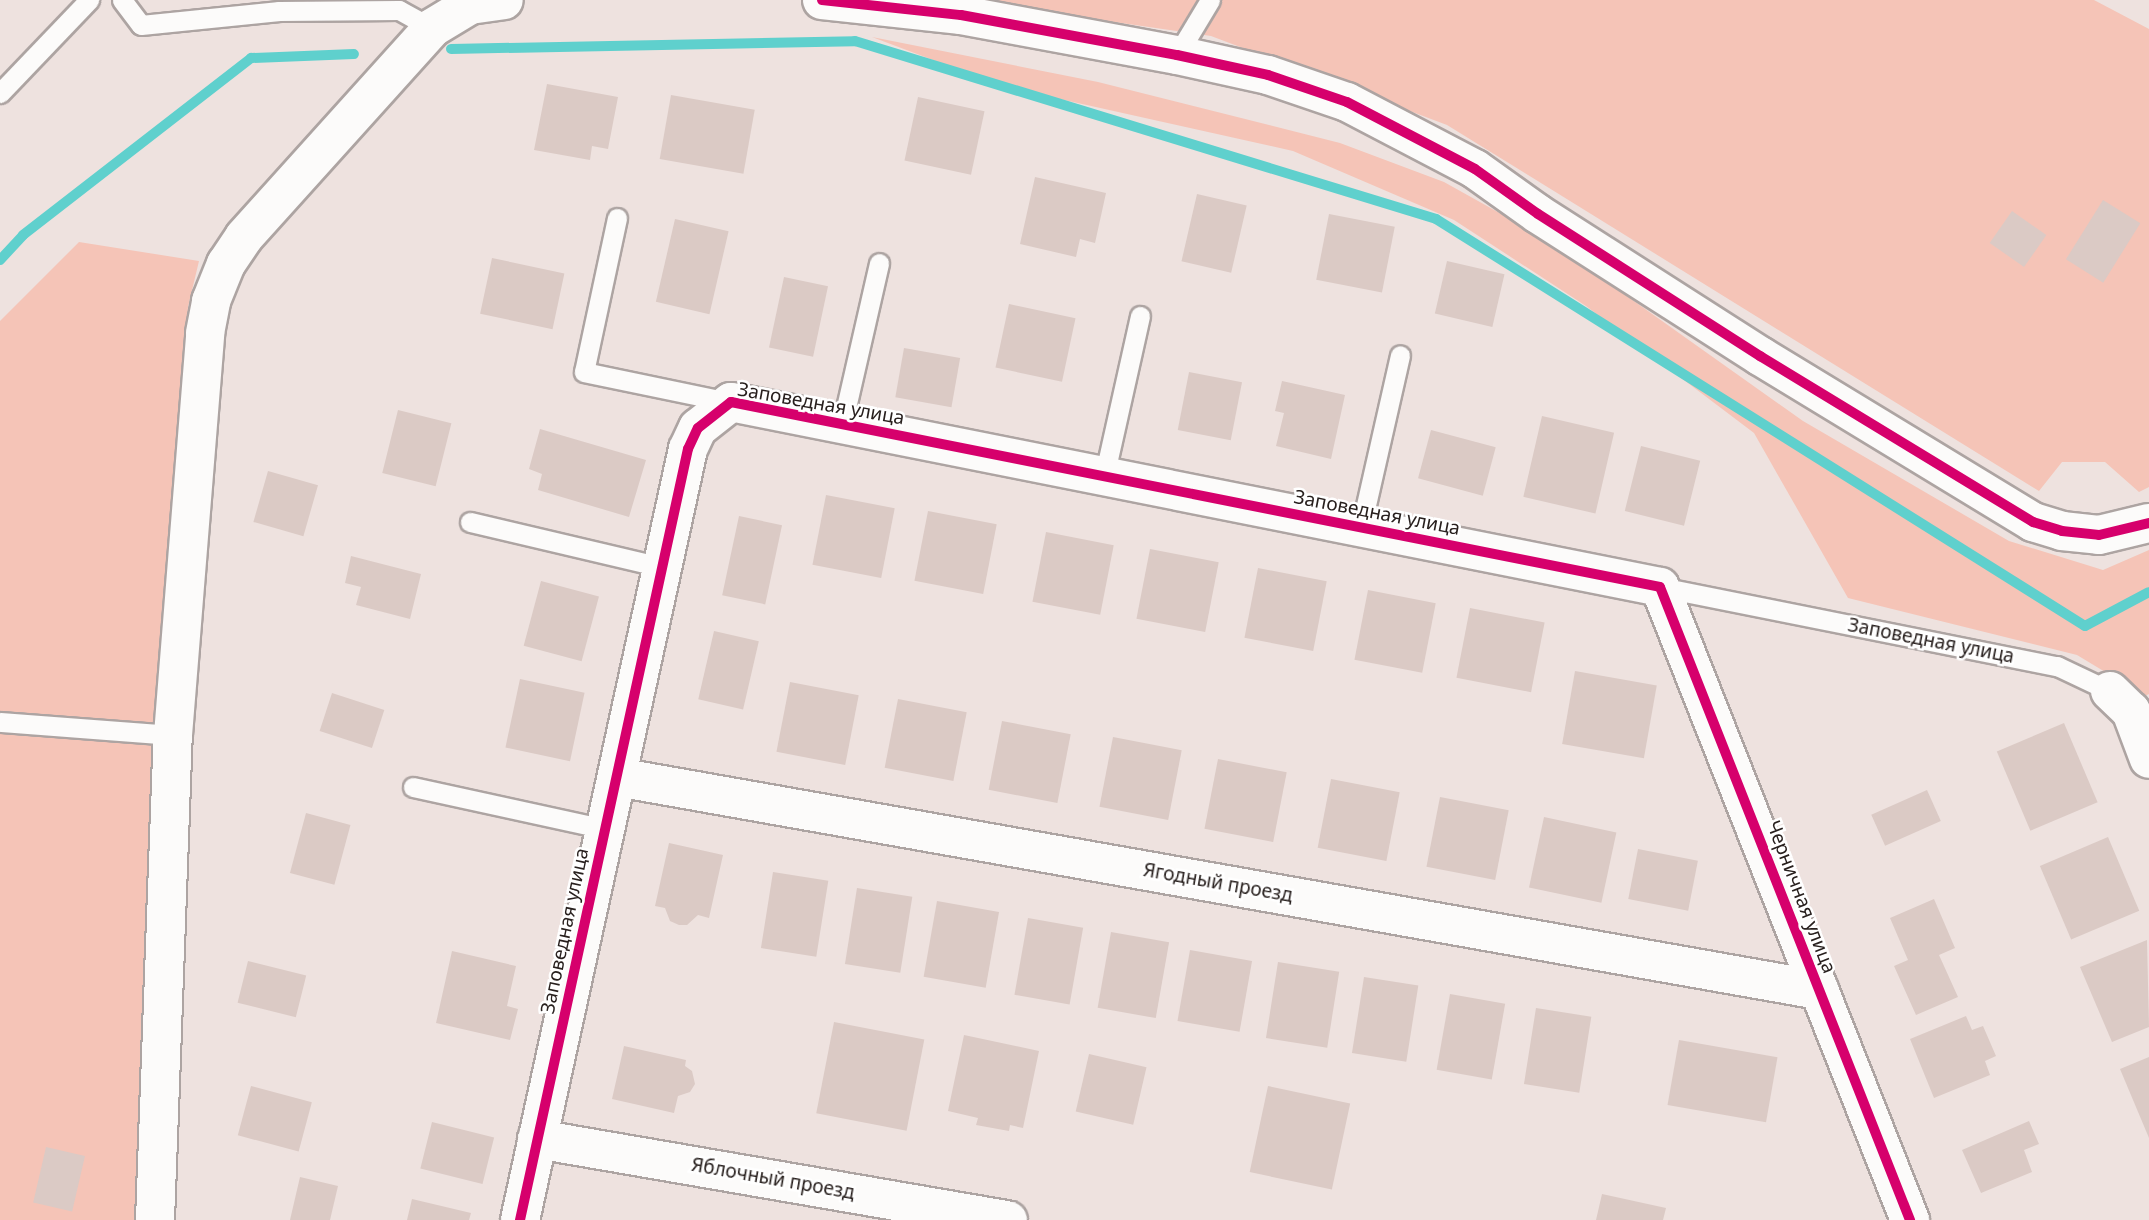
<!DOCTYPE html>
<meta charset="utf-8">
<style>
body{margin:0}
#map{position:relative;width:2149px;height:1220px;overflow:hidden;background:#eee2df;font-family:"Noto Sans",sans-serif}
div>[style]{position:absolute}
.green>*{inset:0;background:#f5c4b7}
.stream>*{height:10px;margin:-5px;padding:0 5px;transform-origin:5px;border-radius:5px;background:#5fd0cd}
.building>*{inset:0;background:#dbcac5;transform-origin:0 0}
.roads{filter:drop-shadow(2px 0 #ada4a2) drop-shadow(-2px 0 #ada4a2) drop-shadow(0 2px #ada4a2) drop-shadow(0 -2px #ada4a2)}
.service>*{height:19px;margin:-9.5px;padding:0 9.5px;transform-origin:9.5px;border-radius:9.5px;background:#fcfbfa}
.minor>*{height:38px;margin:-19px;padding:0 19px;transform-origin:19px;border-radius:19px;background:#fcfbfa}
.cycleway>*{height:10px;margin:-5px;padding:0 5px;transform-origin:5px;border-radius:5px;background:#d6006c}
span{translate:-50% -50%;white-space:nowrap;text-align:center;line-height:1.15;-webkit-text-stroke:5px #fff;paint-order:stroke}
.street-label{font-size:19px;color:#28201e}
</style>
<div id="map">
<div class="green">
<div style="clip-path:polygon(962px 0,2094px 0,2149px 29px,2149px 487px,2139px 492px,2105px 462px,2062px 462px,2039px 491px,1447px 125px,1211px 36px)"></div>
<div style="clip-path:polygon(872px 37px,1098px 82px,1340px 143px,1444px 182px,1548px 240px,1803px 421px,2009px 541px,2103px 570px,2149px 550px,2149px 694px,2145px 696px,2077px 655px,1848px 598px,1754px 433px,1586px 306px,1454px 220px,1293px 151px,1002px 86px)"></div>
<div style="clip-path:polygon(79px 242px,199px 261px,188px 307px,137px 1220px,0 1220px,0 321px)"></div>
</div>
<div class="stream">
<div style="left:451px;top:49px;width:404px;rotate:-1.1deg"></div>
<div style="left:855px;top:41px;width:608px;rotate:17.03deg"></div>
<div style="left:1436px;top:219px;width:766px;rotate:32.09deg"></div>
<div style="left:2085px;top:626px;width:72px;rotate:-28deg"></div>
<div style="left:0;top:260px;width:34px;rotate:-47deg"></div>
<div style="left:23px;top:235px;width:289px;rotate:-37.8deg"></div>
<div style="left:251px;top:58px;width:103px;rotate:-2.2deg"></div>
</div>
<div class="building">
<div style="clip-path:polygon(547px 84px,618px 97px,608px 149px,592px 146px,590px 160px,534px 150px)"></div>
<div style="left:671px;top:95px;width:85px;height:65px;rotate:10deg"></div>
<div style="left:918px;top:97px;width:68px;height:65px;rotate:12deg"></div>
<div style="clip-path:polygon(1035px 177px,1106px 193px,1095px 243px,1080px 239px,1076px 257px,1020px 244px)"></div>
<div style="left:1197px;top:194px;width:51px;height:69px;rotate:13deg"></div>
<div style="left:2103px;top:200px;width:44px;height:70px;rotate:32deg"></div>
<div style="left:2012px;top:211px;width:42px;height:39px;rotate:35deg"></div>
<div style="left:1329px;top:214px;width:67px;height:67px;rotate:11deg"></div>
<div style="left:675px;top:219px;width:55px;height:85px;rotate:13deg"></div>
<div style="left:492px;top:258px;width:74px;height:57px;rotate:12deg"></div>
<div style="left:1447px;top:261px;width:59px;height:54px;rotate:13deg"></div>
<div style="left:784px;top:277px;width:45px;height:72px;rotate:12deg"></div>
<div style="left:1009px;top:304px;width:68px;height:65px;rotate:12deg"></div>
<div style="left:904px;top:348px;width:57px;height:50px;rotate:10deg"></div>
<div style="left:1189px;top:372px;width:54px;height:59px;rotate:11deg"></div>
<div style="clip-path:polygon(1282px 381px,1345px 395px,1331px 459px,1276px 446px,1284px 413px,1275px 411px)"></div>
<div style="left:398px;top:410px;width:55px;height:65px;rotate:14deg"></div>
<div style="left:1542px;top:416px;width:74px;height:83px;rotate:13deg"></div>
<div style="clip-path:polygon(540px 429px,646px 460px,629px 517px,538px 490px,542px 474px,529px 469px)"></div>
<div style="left:1431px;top:430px;width:67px;height:50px;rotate:15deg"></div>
<div style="left:1641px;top:446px;width:61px;height:67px;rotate:14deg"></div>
<div style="left:268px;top:471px;width:52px;height:53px;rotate:16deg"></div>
<div style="left:826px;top:495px;width:70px;height:71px;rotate:11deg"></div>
<div style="left:928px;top:511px;width:70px;height:71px;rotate:11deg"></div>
<div style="left:739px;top:516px;width:44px;height:81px;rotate:12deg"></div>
<div style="left:1046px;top:532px;width:69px;height:71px;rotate:11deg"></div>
<div style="left:1150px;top:549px;width:70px;height:71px;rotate:11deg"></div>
<div style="clip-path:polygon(351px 556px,421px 574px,410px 619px,356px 605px,361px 587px,345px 583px)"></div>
<div style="left:1258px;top:568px;width:70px;height:71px;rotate:11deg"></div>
<div style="left:541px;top:581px;width:60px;height:67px;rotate:15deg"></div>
<div style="left:1368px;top:590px;width:69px;height:71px;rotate:11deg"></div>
<div style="left:1470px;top:608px;width:76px;height:71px;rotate:11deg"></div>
<div style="left:714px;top:631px;width:46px;height:70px;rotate:13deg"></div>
<div style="left:1575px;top:671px;width:83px;height:74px;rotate:10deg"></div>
<div style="left:520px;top:679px;width:66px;height:70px;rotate:12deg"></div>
<div style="left:790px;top:682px;width:70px;height:71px;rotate:11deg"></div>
<div style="left:332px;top:693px;width:55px;height:40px;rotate:18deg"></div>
<div style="left:898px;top:699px;width:70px;height:70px;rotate:11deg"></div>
<div style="left:1002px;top:721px;width:70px;height:70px;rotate:11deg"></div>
<div style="left:2064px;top:723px;width:86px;height:73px;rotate:67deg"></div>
<div style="left:1113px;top:737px;width:70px;height:71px;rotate:11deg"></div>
<div style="left:1218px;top:759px;width:70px;height:71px;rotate:11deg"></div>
<div style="left:1331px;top:779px;width:70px;height:70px;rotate:11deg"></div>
<div style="left:1927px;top:790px;width:34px;height:61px;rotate:66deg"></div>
<div style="left:1440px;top:797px;width:70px;height:71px;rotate:11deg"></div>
<div style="left:306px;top:813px;width:46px;height:62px;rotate:15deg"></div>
<div style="left:1544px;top:817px;width:74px;height:72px;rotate:12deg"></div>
<div style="left:2108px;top:837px;width:80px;height:74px;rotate:67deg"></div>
<div style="clip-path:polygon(669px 843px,723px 855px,709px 918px,698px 915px,687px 925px,679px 925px,670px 921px,665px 908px,655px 906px)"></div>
<div style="left:1638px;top:849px;width:61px;height:51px;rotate:11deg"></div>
<div style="left:773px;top:872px;width:56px;height:77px;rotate:9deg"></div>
<div style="left:857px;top:888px;width:56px;height:77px;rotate:9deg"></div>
<div style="clip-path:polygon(1934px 899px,1955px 948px,1939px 955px,1958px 997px,1916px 1015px,1894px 966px,1908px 960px,1890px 918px)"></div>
<div style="left:937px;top:901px;width:63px;height:77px;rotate:10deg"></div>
<div style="left:1028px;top:918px;width:56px;height:78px;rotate:10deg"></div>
<div style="left:1111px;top:932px;width:59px;height:77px;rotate:10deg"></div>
<div style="clip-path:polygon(2147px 940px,2149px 1027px,2112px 1042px,2080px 967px)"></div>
<div style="left:1190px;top:950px;width:63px;height:72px;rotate:10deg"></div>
<div style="clip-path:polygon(452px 951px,516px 966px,507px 1006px,518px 1009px,510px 1040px,436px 1023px)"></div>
<div style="left:248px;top:961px;width:60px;height:43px;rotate:14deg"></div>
<div style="left:1278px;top:962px;width:62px;height:77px;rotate:9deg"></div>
<div style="left:1364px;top:977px;width:55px;height:77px;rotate:9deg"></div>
<div style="left:1450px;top:994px;width:56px;height:77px;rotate:10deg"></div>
<div style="left:1536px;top:1008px;width:56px;height:77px;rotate:9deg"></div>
<div style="clip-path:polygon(1966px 1016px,1972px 1030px,1983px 1026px,1996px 1056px,1985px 1061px,1990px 1075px,1934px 1098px,1910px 1039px)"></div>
<div style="left:834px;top:1022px;width:92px;height:93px;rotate:11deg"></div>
<div style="clip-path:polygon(964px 1035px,1039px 1051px,1023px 1128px,1010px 1125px,1009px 1131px,976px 1125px,978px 1118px,948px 1111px)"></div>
<div style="left:1679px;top:1040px;width:100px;height:66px;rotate:10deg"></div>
<div style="clip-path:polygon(624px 1046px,686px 1060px,685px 1066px,692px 1071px,695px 1084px,690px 1092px,678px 1096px,674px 1113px,612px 1099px)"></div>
<div style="left:1089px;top:1054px;width:59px;height:59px;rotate:13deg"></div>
<div style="clip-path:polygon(2149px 1057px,2149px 1138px,2120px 1069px)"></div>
<div style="left:251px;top:1086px;width:63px;height:51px;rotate:15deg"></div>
<div style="left:1268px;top:1086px;width:84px;height:88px;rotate:12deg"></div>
<div style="clip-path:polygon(2029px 1121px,2039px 1144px,2024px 1150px,2032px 1172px,1981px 1193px,1962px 1150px)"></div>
<div style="left:432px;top:1122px;width:64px;height:48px;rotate:14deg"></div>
<div style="left:46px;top:1147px;width:40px;height:57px;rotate:13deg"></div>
<div style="clip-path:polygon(300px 1177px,338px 1186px,330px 1220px,290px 1220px)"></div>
<div style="clip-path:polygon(1602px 1194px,1666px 1208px,1663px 1220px,1596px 1220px)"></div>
<div style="clip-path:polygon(412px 1199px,471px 1213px,469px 1220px,407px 1220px)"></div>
</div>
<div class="roads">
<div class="service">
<div style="left:122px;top:0;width:31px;rotate:53deg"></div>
<div style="left:141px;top:25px;width:139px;rotate:-5.8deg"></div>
<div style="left:279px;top:11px;width:120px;rotate:-0.5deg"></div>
<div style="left:399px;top:10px;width:38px;rotate:29deg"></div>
<div style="left:1177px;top:55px;width:64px;rotate:-59deg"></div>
<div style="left:0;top:93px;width:129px;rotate:-46.3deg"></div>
<div style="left:617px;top:218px;width:157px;rotate:102.1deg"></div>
<div style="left:584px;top:372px;width:148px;rotate:11.7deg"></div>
<div style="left:842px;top:425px;width:166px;rotate:-77.1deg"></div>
<div style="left:1104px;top:477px;width:165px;rotate:-77.4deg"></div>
<div style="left:470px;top:522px;width:197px;rotate:13.2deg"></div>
<div style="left:1361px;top:527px;width:176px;rotate:-77.2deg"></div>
<div style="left:1660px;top:587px;width:405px;rotate:11.3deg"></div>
<div style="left:2057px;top:666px;width:59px;rotate:25.3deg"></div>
<div style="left:0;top:722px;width:173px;rotate:4.3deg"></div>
<div style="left:413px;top:787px;width:198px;rotate:12.3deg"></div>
</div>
<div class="minor">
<div style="left:822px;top:0;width:140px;rotate:6.2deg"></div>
<div style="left:961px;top:15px;width:220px;rotate:10.5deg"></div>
<div style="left:1177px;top:55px;width:93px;rotate:12.4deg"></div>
<div style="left:1268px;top:75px;width:83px;rotate:18.9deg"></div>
<div style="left:1347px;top:102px;width:144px;rotate:27.6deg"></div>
<div style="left:1475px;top:169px;width:77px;rotate:35.5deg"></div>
<div style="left:1538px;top:214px;width:264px;rotate:32.6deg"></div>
<div style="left:1760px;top:356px;width:320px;rotate:31.3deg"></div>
<div style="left:2033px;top:522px;width:30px;rotate:17deg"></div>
<div style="left:2062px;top:531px;width:37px;rotate:6deg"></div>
<div style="left:2099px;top:535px;width:51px;rotate:-13.5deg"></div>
<div style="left:2110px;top:691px;width:29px;rotate:44deg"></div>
<div style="left:2131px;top:711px;width:51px;rotate:69.4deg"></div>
<div style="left:617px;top:777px;width:1221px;rotate:10.05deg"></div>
<div style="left:537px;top:1139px;width:478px;rotate:9.8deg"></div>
<div style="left:155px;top:1220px;width:485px;rotate:-87.9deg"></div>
<div style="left:173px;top:735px;width:403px;rotate:-85.4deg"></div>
<div style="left:205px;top:333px;width:33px;rotate:-79deg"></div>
<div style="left:211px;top:301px;width:40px;rotate:-68deg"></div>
<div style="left:226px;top:264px;width:32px;rotate:-56deg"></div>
<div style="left:244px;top:237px;width:281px;rotate:-48deg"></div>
<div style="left:432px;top:28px;width:44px;rotate:-31.2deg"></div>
<div style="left:470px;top:5px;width:34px;rotate:-8deg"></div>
<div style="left:520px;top:1220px;width:789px;rotate:-77.71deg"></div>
<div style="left:688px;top:449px;width:23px;rotate:-65deg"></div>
<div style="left:698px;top:428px;width:42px;rotate:-38.2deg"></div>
<div style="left:731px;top:402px;width:947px;rotate:11.26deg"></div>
<div style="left:1660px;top:587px;width:681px;rotate:68.45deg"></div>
</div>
</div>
<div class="cycleway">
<div style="left:822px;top:0;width:140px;rotate:6.2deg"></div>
<div style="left:961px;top:15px;width:220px;rotate:10.5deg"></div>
<div style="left:1177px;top:55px;width:93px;rotate:12.4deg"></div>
<div style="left:1268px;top:75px;width:83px;rotate:18.9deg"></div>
<div style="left:1347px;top:102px;width:144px;rotate:27.6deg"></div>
<div style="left:1475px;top:169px;width:77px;rotate:35.5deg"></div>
<div style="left:1538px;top:214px;width:264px;rotate:32.6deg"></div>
<div style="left:1760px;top:356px;width:320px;rotate:31.3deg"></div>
<div style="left:2033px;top:522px;width:30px;rotate:17deg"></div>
<div style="left:2062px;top:531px;width:37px;rotate:6deg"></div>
<div style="left:2099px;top:535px;width:51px;rotate:-13.5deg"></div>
<div style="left:520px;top:1220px;width:789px;rotate:-77.71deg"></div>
<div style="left:688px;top:449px;width:23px;rotate:-65deg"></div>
<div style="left:698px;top:428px;width:42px;rotate:-38.2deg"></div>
<div style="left:731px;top:402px;width:947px;rotate:11.26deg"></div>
<div style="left:1660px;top:587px;width:681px;rotate:68.45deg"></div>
</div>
<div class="street-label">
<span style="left:821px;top:404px;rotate:10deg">Заповедная улица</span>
<span style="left:1377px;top:513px;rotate:11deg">Заповедная улица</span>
<span style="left:1931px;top:641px;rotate:11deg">Заповедная улица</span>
<span style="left:1218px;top:883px;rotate:10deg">Ягодный проезд</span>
<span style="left:1801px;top:897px;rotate:69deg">Черничная улица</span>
<span style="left:565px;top:931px;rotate:-78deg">Заповедная улица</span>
<span style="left:773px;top:1179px;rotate:10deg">Яблочный проезд</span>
</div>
</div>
